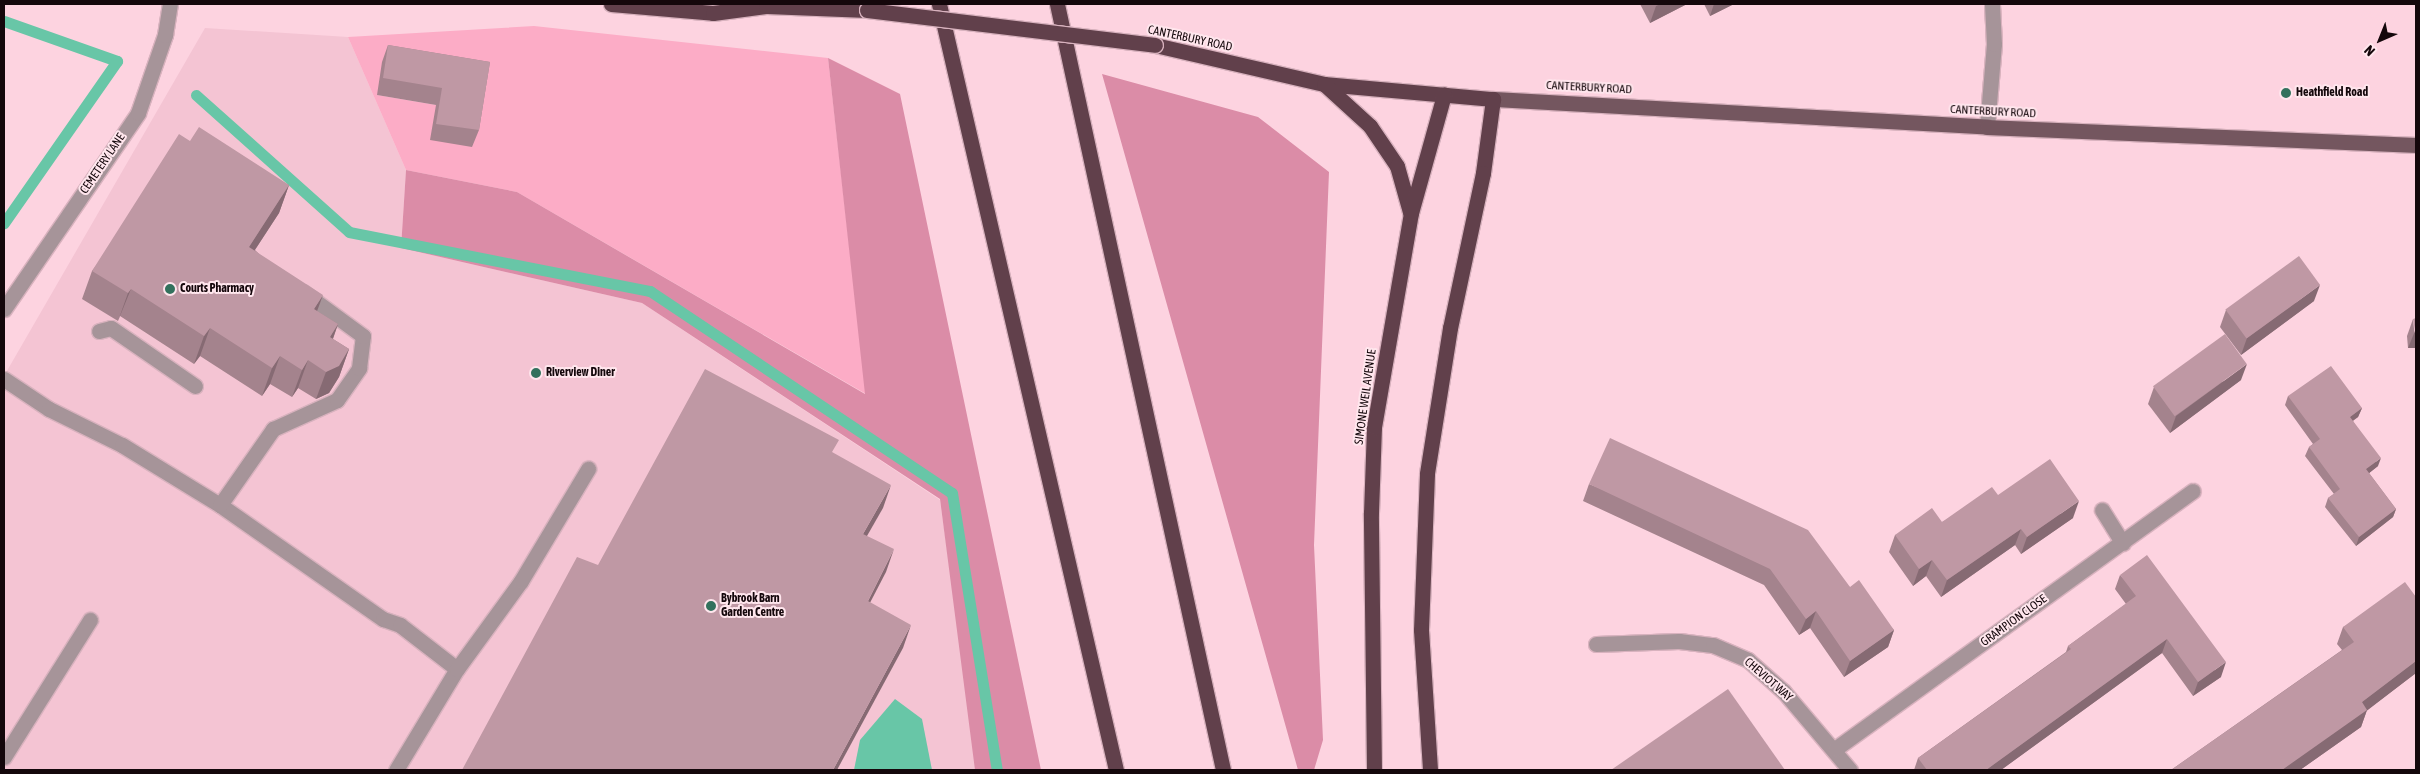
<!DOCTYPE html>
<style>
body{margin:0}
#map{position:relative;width:2420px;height:774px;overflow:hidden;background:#fdd3e0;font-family:"Asap Condensed",sans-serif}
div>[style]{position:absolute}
.built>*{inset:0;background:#f4c4d3}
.green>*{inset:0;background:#fcacc6}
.forest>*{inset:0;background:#db8ca7}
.water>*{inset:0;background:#68c6a7}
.stream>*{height:11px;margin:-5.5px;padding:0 5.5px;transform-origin:5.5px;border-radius:5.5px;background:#68c6a7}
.roads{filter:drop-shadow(1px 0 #d8b2be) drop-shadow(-1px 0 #d8b2be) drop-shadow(0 1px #d8b2be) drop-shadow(0 -1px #d8b2be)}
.lane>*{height:15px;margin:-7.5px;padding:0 7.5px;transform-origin:7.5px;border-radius:7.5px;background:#a69499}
.street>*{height:15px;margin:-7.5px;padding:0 7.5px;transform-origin:7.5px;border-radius:7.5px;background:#a69499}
.primary>*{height:15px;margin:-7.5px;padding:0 7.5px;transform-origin:7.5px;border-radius:7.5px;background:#74565f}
.highway>*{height:15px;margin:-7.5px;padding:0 7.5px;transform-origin:7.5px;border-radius:7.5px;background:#61404b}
.bridges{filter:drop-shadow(1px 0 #d8b2be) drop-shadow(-1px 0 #d8b2be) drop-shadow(0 1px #d8b2be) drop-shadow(0 -1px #d8b2be)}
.highway-bridge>*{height:15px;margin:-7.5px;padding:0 7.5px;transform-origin:7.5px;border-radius:7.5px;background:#61404b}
.wall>*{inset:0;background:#a4838d}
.shaded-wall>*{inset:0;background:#866a73}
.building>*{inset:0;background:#bf98a4;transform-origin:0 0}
.dots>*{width:14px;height:14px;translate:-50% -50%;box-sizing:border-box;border:2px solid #ffe6ed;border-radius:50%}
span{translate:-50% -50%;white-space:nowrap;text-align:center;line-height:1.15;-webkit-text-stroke:4px #ffe6ed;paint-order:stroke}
.street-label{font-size:12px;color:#14070b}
.poi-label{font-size:12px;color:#14070b;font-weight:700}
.left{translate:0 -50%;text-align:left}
.frame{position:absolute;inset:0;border:5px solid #14070b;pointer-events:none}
.north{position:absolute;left:2355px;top:15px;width:50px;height:50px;-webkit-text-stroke:4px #ffe6ed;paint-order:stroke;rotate:224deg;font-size:14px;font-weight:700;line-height:20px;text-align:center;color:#14070b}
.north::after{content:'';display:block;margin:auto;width:18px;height:22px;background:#14070b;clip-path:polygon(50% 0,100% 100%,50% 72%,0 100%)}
</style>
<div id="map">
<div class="built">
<div style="clip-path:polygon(205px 28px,348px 37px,406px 170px,401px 248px,642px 303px,940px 500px,978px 770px,4px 770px,4px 376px)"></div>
</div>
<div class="green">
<div style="clip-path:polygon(evenodd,534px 26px,828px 58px,866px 394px,517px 192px,406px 170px,348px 37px,534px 26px,483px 79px,436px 105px,377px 95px,483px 79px)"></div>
</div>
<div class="forest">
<div style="clip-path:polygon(828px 58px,900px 94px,1041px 770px,975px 770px,940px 499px,642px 303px,401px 248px,406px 170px,517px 192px,865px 394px)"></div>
<div style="clip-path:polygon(1102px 74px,1258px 117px,1329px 172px,1314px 545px,1323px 740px,1314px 770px,1298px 770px)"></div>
</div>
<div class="water">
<div style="clip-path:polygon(895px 699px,922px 719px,932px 770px,854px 770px,860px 740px)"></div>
</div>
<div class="stream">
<div style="left:4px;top:21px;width:120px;rotate:19.5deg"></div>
<div style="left:117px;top:61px;width:198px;rotate:124.9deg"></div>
<div style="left:196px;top:95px;width:205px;rotate:41.8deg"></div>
<div style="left:349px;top:232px;width:307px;rotate:11.1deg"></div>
<div style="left:650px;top:291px;width:363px;rotate:33.8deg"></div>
<div style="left:952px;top:493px;width:281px;rotate:80.8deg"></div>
</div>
<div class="roads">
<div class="lane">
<div style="left:99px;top:331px;width:12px;rotate:-14deg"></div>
<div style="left:111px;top:328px;width:102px;rotate:34.6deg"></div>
<div style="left:4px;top:379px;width:54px;rotate:33.7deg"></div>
<div style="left:49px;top:409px;width:81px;rotate:26.3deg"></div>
<div style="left:122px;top:445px;width:115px;rotate:31.5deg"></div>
<div style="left:220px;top:505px;width:199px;rotate:35deg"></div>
<div style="left:383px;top:619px;width:18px;rotate:19deg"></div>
<div style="left:400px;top:625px;width:72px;rotate:37.7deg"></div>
<div style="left:220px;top:505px;width:93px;rotate:-55.1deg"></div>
<div style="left:273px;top:429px;width:70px;rotate:-24.4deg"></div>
<div style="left:337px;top:400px;width:39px;rotate:-55deg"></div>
<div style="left:359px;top:368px;width:32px;rotate:-83deg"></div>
<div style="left:363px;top:336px;width:74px;rotate:-143.7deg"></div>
<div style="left:2102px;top:510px;width:39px;rotate:58deg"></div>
<div style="left:4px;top:757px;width:162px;rotate:-57.9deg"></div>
<div style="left:396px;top:770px;width:118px;rotate:-58.9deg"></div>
<div style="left:457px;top:669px;width:109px;rotate:-54deg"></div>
<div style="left:521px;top:581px;width:131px;rotate:-59.1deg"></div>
</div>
<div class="street">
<div style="left:1987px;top:127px;width:83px;rotate:-85.2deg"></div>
<div style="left:1994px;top:44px;width:40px;rotate:-92.9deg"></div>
<div style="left:4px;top:309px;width:237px;rotate:-55.6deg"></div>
<div style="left:138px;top:113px;width:83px;rotate:-70.9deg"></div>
<div style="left:165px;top:35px;width:31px;rotate:-81deg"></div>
<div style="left:1596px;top:644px;width:83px;rotate:-2.1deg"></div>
<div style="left:1679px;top:641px;width:34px;rotate:7deg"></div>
<div style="left:1713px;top:645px;width:38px;rotate:23deg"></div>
<div style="left:1748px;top:660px;width:48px;rotate:41.6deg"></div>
<div style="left:1784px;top:692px;width:102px;rotate:49.8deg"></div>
<div style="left:1835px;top:749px;width:441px;rotate:-35.8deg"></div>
</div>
<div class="primary">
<div style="left:1493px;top:99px;width:495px;rotate:3.2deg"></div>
<div style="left:1987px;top:127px;width:429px;rotate:2.4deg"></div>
</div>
<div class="highway">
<div style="left:611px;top:4px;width:102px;rotate:5deg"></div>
<div style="left:713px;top:13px;width:53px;rotate:-7.5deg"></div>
<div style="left:766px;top:6px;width:101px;rotate:2.3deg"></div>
<div style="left:939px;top:4px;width:786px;rotate:76.99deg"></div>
<div style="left:1057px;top:4px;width:784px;rotate:77.77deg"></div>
<div style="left:1155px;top:45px;width:173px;rotate:13deg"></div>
<div style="left:1324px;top:84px;width:170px;rotate:5.1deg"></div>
<div style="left:1493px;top:99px;width:75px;rotate:97.7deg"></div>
<div style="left:1483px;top:173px;width:158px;rotate:102deg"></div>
<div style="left:1450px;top:328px;width:148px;rotate:99deg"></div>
<div style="left:1427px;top:474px;width:156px;rotate:92.2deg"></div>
<div style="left:1421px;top:630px;width:140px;rotate:86.3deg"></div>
<div style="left:1324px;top:84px;width:62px;rotate:42.4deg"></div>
<div style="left:1370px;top:126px;width:48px;rotate:56deg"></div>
<div style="left:1397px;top:166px;width:48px;rotate:74.2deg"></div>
<div style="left:1374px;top:770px;width:257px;rotate:-90.7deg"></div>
<div style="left:1371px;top:513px;width:86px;rotate:-88deg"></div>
<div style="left:1374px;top:427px;width:217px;rotate:-80.2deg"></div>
<div style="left:1411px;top:213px;width:123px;rotate:-74.4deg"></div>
</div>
</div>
<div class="bridges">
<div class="highway-bridge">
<div style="left:867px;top:10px;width:290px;rotate:6.9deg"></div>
</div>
</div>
<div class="wall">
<div style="clip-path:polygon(1640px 4px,1687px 4px,1650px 23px)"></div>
<div style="clip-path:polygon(1704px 4px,1734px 4px,1710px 16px)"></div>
<div style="clip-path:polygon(388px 45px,490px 62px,479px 130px,472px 147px,430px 140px,436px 105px,377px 95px,382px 62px)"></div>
<div style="clip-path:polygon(190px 141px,289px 185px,279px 213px,255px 250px,317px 311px,338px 324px,333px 339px,349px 349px,339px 377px,329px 393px,316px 399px,298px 388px,292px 397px,270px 384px,262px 396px,200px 356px,194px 364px,120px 316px,118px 321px,82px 299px,92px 271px)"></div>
<div style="clip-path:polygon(2314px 301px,2241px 355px,2220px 327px,2226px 310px)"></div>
<div style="clip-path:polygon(2413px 319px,2416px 348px,2408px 348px,2407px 336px)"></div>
<div style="clip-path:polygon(2241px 380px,2170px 433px,2148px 404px,2154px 387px)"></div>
<div style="clip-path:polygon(2288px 396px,2362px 408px,2358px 417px,2353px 421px,2378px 466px,2369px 473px,2396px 509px,2393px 517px,2356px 546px,2325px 507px,2328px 498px,2334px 494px,2305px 456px,2309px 447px,2313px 444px,2285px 405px)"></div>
<div style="clip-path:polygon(1589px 484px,1850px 587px,1894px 630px,1888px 647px,1844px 677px,1810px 628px,1799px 635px,1764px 585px,1583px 501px)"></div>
<div style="clip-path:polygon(1998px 495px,2073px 518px,2021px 554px,2015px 545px,1941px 597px,1926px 576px,1913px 586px,1889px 552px,1895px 535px,1942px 522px)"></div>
<div style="clip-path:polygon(2120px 575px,2221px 677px,2193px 696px,2162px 653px,2001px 770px,1914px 770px,1918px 758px,2066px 652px,2068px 646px,2126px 604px,2115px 589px)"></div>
<div style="clip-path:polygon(2416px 597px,2416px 673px,2367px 710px,2361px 727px,2300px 770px,2171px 770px,2342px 650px,2337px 644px,2343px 627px)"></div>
</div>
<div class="shaded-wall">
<div style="clip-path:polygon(1661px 4px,1687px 4px,1650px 23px,1656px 6px)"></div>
<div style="clip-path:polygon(1714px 4px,1734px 4px,1710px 16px)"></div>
<div style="clip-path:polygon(289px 185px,279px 213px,239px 274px,249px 247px)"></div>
<div style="clip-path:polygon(2320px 285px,2314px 301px,2241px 355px,2247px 338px)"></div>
<div style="clip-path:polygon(131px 289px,120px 316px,118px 321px,128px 293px)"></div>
<div style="clip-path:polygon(323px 295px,313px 322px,314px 309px)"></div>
<div style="clip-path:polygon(338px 324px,328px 352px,330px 337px)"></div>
<div style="clip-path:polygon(210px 328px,200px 356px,194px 364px,204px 336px)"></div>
<div style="clip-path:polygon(2415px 331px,2416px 331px,2416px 348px,2408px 348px)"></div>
<div style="clip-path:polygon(349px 349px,339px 377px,329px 393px,316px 399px,326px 372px)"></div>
<div style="clip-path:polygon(280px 356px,270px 384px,262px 396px,272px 368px)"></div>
<div style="clip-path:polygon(308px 360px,298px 388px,292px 397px,302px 370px)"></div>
<div style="clip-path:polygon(2247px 364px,2241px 380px,2170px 433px,2176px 416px)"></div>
<div style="clip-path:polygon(2362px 408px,2358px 417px,2346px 425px,2350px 417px)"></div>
<div style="clip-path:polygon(2381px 458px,2378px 466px,2363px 478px,2366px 469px)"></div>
<div style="clip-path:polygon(891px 485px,883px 508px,855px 557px,863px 534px)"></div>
<div style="clip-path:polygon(2079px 501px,2073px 518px,2021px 554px,2027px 537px)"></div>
<div style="clip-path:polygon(2396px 509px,2393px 517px,2356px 546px,2359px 537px)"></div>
<div style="clip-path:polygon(2021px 529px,2015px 545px,1941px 597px,1947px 580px)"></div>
<div style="clip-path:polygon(894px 549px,886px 572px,859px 624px,868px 601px)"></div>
<div style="clip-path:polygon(1932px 560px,1926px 576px,1913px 586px,1919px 569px)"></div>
<div style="clip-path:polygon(1816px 611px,1810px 628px,1799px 635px,1806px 619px)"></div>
<div style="clip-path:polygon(911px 625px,903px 648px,837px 770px,833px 770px)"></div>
<div style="clip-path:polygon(1894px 630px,1888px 647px,1844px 677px,1850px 661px)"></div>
<div style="clip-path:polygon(2167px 639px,2162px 653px,2001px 770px,1986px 770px)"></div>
<div style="clip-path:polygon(2416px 661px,2416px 673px,2360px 716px,2367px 710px,2361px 727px,2300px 770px,2282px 770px,2362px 702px)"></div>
<div style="clip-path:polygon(2226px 662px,2221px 677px,2193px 696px,2198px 682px)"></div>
</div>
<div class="building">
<div style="clip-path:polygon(388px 45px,490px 62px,479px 130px,436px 124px,442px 88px,383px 78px)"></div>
<div style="clip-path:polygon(199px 127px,289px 185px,249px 247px,323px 295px,314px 309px,338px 324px,330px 337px,349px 349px,339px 366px,326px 372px,308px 360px,302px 370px,280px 356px,272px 368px,210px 328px,204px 336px,131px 289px,128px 293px,92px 271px,179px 134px,190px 141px)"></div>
<div style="left:2299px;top:256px;width:36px;height:91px;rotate:54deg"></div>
<div style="clip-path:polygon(2416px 318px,2416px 331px,2415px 331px,2413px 319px)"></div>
<div style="left:2225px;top:334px;width:37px;height:89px;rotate:54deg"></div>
<div style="clip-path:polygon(2331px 366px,2362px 408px,2350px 417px,2381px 458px,2366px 469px,2396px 509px,2359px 537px,2328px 498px,2340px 489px,2309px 447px,2320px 439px,2288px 396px)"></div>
<div style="clip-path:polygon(705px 369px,839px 440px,832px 452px,891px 485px,863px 534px,894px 549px,868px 601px,911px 625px,833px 770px,462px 770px,577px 557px,598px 565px)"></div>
<div style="clip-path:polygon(1610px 438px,1808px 530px,1850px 587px,1859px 580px,1894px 630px,1850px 661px,1816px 611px,1806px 619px,1770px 569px,1589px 484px)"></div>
<div style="clip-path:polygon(2050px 459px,2079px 501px,2027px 537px,2021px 529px,1947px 580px,1932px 560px,1919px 569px,1895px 535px,1932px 508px,1942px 522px,1992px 487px,1998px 495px)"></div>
<div style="clip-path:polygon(2147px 555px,2226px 662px,2198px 682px,2167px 639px,1986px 770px,1927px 770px,1918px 758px,2071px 649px,2068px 646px,2136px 596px,2120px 575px)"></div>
<div style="clip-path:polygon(2405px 582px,2416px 597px,2416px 661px,2362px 702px,2367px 710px,2282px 770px,2171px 770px,2354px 642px,2343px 627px)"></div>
<div style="clip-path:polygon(1728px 689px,1785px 770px,1611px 770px)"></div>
</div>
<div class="dots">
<div style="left:2286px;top:93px;background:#33715d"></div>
<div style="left:170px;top:289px;background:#33715d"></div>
<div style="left:536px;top:373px;background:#33715d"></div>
<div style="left:711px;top:606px;background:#33715d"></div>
</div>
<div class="street-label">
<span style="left:1190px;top:39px;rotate:12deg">CANTERBURY ROAD</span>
<span style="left:1589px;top:88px;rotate:3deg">CANTERBURY ROAD</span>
<span style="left:1993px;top:112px;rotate:3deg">CANTERBURY ROAD</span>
<span style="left:103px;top:164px;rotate:-56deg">CEMETERY LANE</span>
<span style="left:1366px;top:397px;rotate:-82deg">SIMONE WEIL AVENUE</span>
<span style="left:2014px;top:621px;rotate:-36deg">GRAMPION CLOSE</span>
<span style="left:1768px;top:680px;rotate:41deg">CHEVIOT WAY</span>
</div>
<div class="poi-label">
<span class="left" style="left:2296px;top:93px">Heathfield Road</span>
<span class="left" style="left:180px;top:289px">Courts Pharmacy</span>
<span class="left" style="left:546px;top:373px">Riverview Diner</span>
<span class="left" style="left:721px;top:606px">Bybrook Barn<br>Garden Centre</span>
</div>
<div class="frame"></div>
<div class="north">N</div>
</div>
